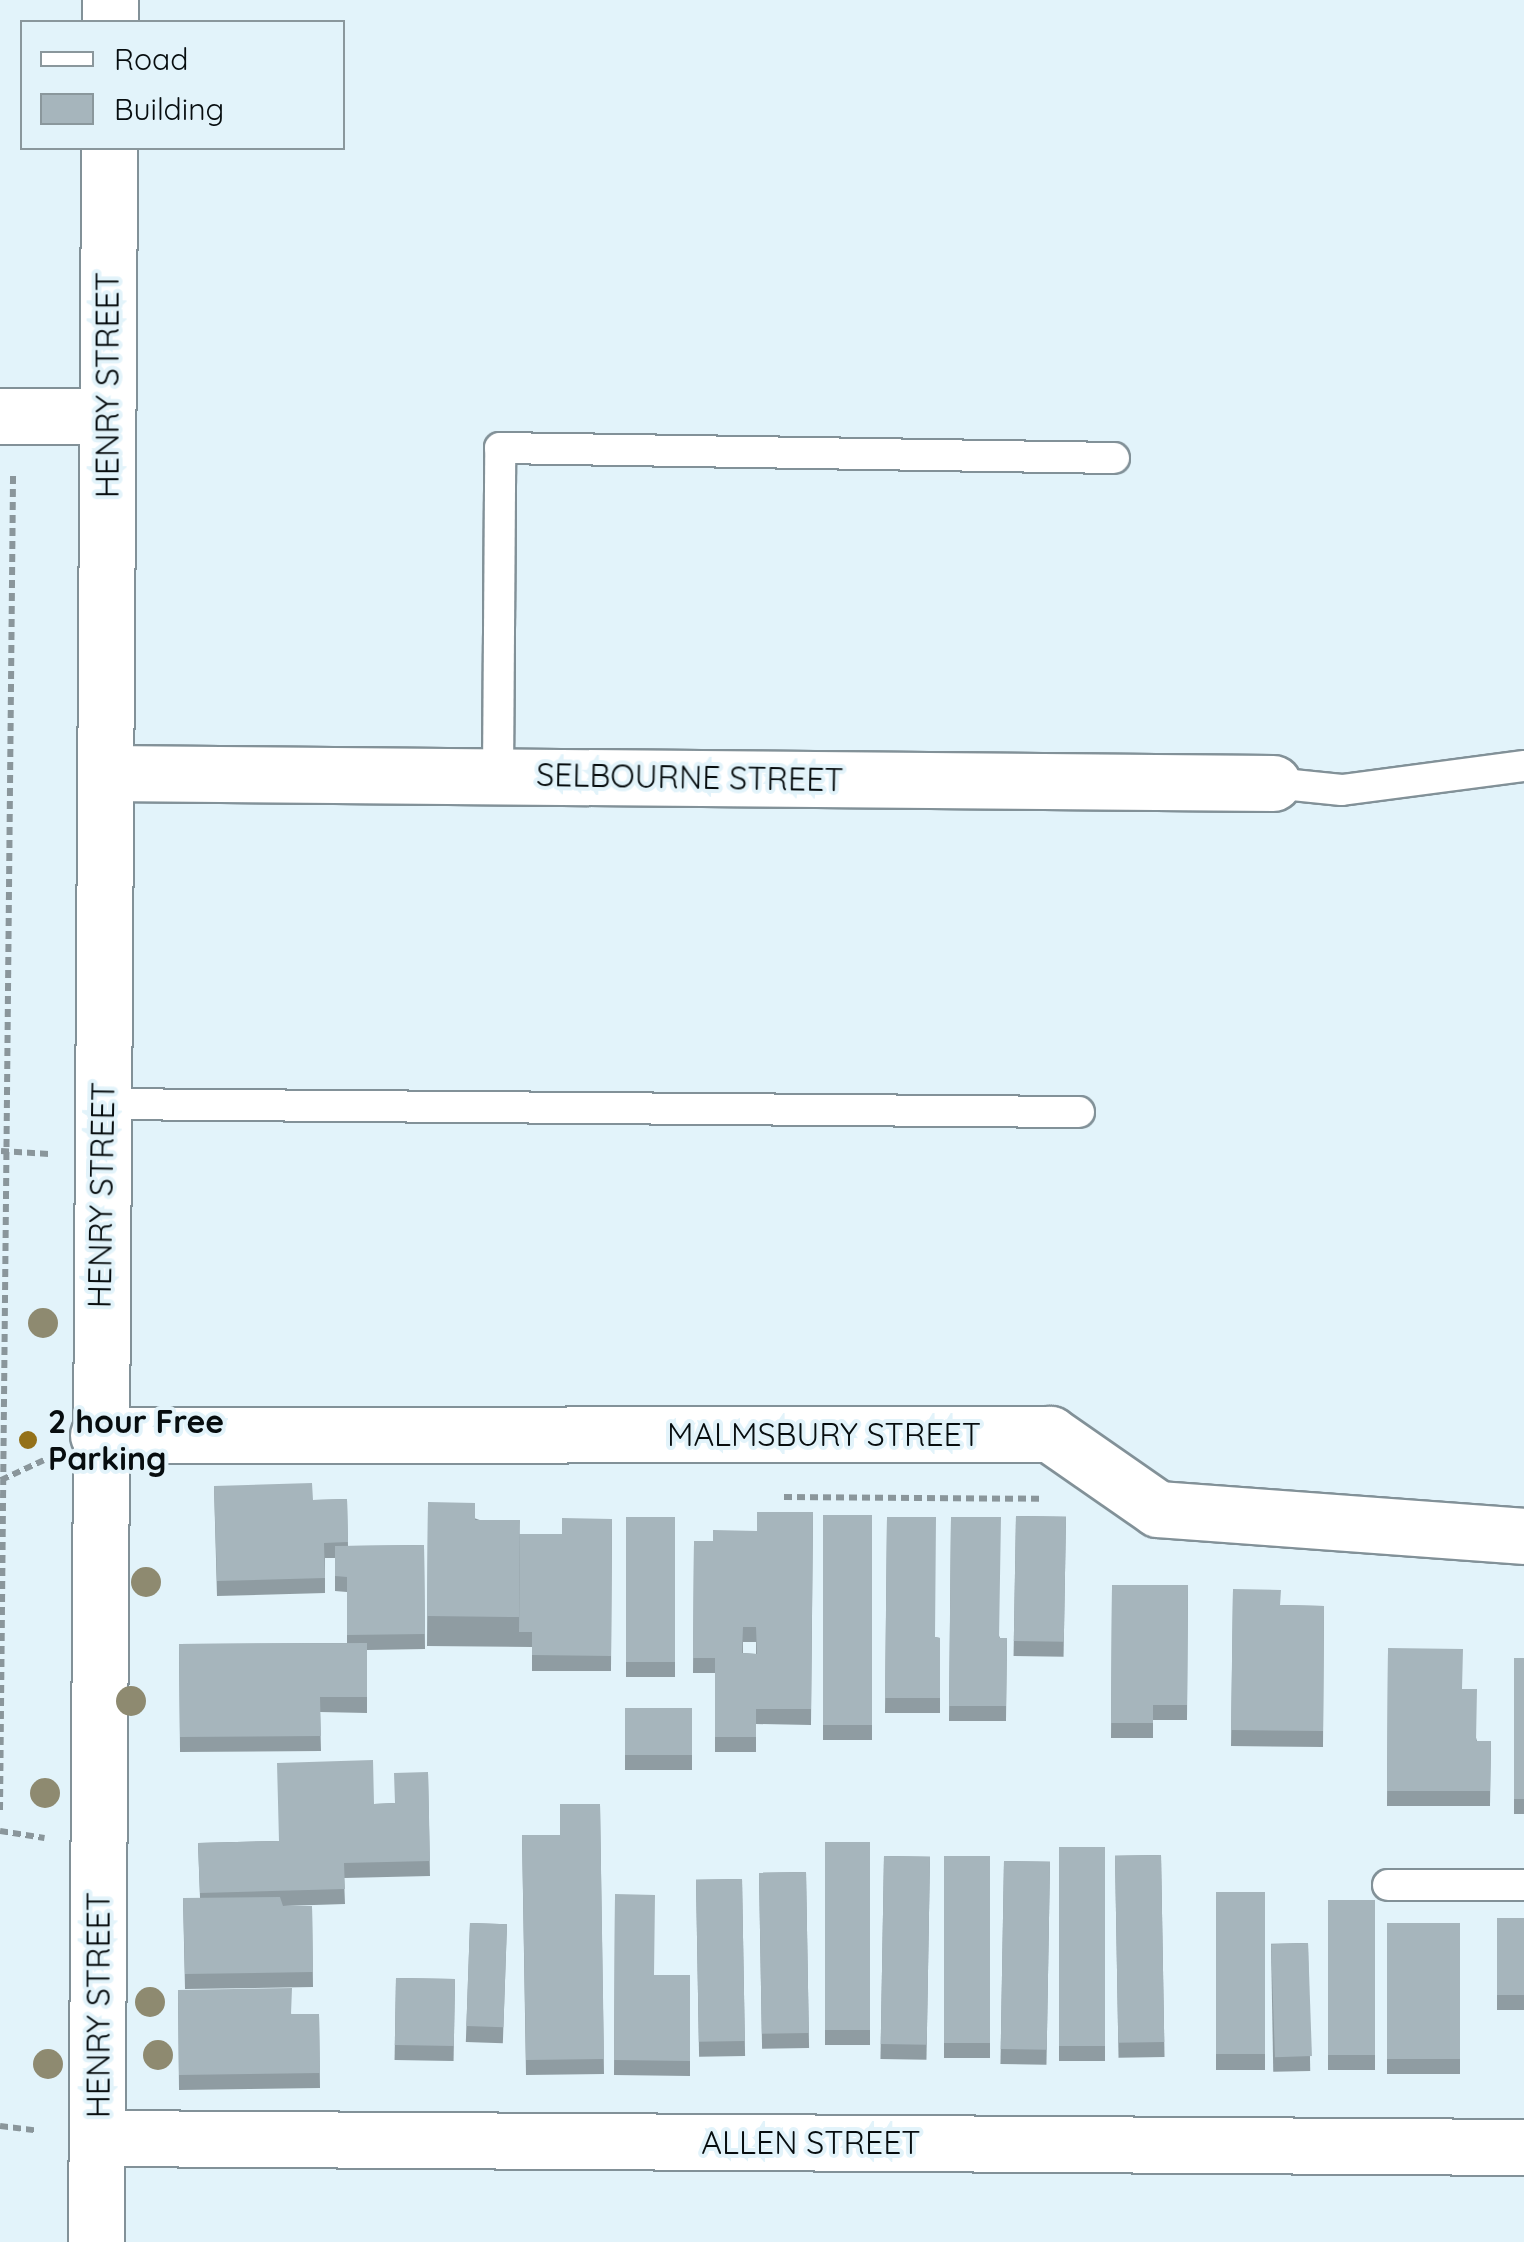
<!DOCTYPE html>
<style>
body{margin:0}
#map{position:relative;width:1524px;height:2242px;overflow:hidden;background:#e2f3fa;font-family:Quicksand,sans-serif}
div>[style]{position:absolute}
.path>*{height:6px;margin-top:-3px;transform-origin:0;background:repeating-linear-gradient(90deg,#8a969b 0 8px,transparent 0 13px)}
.roads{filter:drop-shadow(2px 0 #829198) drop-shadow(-2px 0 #829198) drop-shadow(0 2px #829198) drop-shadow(0 -2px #829198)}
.lane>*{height:30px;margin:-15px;padding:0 15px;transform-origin:15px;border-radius:15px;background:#fff}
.street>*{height:55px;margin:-27.5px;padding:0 27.5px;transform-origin:27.5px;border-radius:27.5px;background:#fff}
.trees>*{width:30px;height:30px;margin:-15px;border-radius:50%;background:#8e8a70}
.wall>*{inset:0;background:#8f9ca2;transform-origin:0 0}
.building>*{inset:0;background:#a6b5bc;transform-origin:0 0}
.dots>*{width:28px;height:28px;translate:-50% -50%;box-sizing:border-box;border:5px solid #e2f3fa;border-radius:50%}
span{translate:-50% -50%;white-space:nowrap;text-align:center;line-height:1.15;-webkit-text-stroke:8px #e2f3fa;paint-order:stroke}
.street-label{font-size:32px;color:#070d0f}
.poi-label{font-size:32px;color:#070d0f;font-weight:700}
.left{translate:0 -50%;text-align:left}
.legend{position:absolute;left:20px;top:20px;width:325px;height:130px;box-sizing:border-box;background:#e2f3fa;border:2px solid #8a979c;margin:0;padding:12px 18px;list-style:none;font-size:30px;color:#070d0f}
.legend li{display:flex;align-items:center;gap:20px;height:50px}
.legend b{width:50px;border:2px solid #8a979c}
</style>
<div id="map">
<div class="path">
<div style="left:1px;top:1151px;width:48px;rotate:3.6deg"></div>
<div style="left:1px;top:1480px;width:47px;rotate:-24.9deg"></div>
<div style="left:784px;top:1497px;width:257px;rotate:0.4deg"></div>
<div style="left:0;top:1810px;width:1339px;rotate:-89.44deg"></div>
<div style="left:0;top:1831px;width:45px;rotate:9deg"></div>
<div style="left:0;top:2126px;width:38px;rotate:7deg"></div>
</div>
<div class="roads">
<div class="lane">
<div style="left:498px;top:775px;width:327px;rotate:-89.6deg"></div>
<div style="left:500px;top:448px;width:614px;rotate:0.93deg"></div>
<div style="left:1273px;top:783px;width:69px;rotate:5.8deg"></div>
<div style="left:1342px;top:790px;width:184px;rotate:-7.5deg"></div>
<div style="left:102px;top:1104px;width:977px;rotate:0.47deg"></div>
<div style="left:1388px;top:1885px;width:136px"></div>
</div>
<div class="street">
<div style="left:110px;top:22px;width:22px;rotate:-90deg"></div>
<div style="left:0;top:416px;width:106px"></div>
<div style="left:106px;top:773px;width:1167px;rotate:0.49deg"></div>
<div style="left:98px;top:1435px;width:952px;rotate:-0.06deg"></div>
<div style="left:1050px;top:1434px;width:131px;rotate:34.8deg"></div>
<div style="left:1158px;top:1509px;width:367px;rotate:4.2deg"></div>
<div style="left:97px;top:2138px;width:1427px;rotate:0.36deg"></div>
<div style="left:96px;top:2242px;width:2094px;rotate:-89.64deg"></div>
</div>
</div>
<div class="trees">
<div style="left:43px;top:1323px"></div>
<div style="left:146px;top:1582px"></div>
<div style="left:131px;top:1701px"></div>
<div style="left:45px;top:1793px"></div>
<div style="left:150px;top:2002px"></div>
<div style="left:158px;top:2055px"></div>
<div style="left:48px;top:2064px"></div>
</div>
<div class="wall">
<div style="clip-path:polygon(214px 1486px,313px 1500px,347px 1499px,348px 1546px,424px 1545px,425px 1649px,367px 1650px,367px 1713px,320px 1712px,321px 1751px,180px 1752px,179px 1644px,347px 1643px,347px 1592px,335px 1591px,335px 1558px,325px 1558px,325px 1593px,217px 1596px)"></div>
<div style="clip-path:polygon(428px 1502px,520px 1534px,562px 1534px,612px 1519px,611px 1671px,532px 1671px,532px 1647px,427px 1646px)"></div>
<div style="clip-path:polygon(evenodd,813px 1512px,811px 1725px,756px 1724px,756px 1752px,715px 1752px,715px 1673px,693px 1673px,694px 1541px,713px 1541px,757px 1531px,813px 1512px,743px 1642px,756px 1642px,756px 1654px,743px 1653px,743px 1642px)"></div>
<div style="left:823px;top:1515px;width:49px;height:225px"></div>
<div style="left:1016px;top:1516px;width:50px;height:140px;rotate:1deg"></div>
<div style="left:626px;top:1517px;width:49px;height:160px"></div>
<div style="clip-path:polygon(887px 1517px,935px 1637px,940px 1638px,940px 1713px,885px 1713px)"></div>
<div style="clip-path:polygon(951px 1517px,1000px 1638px,1007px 1638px,1006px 1721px,949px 1721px)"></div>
<div style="clip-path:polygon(1112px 1585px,1188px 1585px,1187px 1720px,1153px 1720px,1153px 1738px,1111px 1738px)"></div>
<div style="clip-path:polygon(1233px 1589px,1280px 1605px,1324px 1606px,1323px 1747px,1231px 1746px)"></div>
<div style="clip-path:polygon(1388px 1648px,1462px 1689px,1477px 1741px,1491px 1741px,1490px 1806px,1387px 1806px)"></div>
<div style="left:1514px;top:1658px;width:10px;height:156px"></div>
<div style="left:625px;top:1708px;width:67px;height:62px"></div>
<div style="clip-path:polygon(428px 1772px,430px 1876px,344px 1878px,345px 1904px,283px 1906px,312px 1906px,313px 1987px,185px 1989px,183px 1898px,200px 1898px,198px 1843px,279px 1841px,374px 1804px,395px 1803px)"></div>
<div style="clip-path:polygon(600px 1804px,604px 2074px,526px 2075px,522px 1835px,560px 1835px)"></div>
<div style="left:870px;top:1842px;width:203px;height:45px;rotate:90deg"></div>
<div style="left:1105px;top:1847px;width:214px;height:46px;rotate:90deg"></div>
<div style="left:1161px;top:1855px;width:202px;height:46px;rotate:89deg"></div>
<div style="left:884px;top:1856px;width:46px;height:203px;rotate:1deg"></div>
<div style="left:944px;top:1856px;width:46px;height:202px"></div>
<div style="left:1004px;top:1861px;width:46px;height:203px;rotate:1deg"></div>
<div style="left:806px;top:1872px;width:176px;height:47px;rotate:89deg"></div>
<div style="left:742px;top:1879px;width:177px;height:46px;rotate:89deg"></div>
<div style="left:1216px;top:1892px;width:49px;height:178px"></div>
<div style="clip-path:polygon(615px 1894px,654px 1975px,690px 1975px,690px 2076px,614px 2075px)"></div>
<div style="left:1328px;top:1900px;width:47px;height:170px"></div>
<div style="left:1524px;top:1918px;width:92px;height:27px;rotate:90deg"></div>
<div style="left:470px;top:1923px;width:37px;height:119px;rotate:2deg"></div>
<div style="left:1387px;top:1923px;width:73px;height:151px"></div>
<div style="left:1308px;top:1943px;width:128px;height:37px;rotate:89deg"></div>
<div style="left:396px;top:1978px;width:59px;height:82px;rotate:1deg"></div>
<div style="clip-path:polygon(178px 1990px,292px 2014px,319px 2014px,320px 2088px,179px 2090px)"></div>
</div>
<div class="building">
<div style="clip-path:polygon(312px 1483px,313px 1500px,347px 1499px,348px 1542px,324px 1543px,325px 1578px,217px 1581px,214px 1486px)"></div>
<div style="clip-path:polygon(428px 1502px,475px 1503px,475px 1520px,520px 1520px,519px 1617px,427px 1616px)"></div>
<div style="clip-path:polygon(evenodd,757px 1512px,813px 1512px,811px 1709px,756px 1709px,756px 1737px,715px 1737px,715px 1658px,693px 1658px,694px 1541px,713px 1541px,713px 1530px,757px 1531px,757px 1512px,743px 1627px,756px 1627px,757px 1654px,742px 1653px,743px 1627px)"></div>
<div style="left:823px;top:1515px;width:49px;height:210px"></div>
<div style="left:1016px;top:1516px;width:50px;height:125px;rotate:1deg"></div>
<div style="left:626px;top:1517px;width:49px;height:145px"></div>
<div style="clip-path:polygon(887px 1517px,936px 1517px,935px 1637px,940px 1638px,940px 1698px,885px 1698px)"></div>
<div style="clip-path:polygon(951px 1517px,1001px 1517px,999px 1638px,1007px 1638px,1006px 1706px,949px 1706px)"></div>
<div style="clip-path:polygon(562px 1518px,612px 1519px,611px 1656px,532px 1655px,532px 1632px,519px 1632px,520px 1534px,562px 1534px)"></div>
<div style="clip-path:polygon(424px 1545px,425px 1634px,347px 1635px,347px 1577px,335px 1576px,335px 1546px)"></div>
<div style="clip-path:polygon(1112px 1585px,1188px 1585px,1187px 1705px,1153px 1705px,1153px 1723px,1111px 1723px)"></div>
<div style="clip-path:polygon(1233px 1589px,1281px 1590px,1280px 1605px,1324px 1606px,1323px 1731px,1231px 1730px)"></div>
<div style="clip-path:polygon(367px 1643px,367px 1697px,320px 1697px,321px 1736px,180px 1737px,179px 1644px)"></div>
<div style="clip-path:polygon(1388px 1648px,1463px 1649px,1462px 1689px,1477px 1689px,1476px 1741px,1491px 1741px,1490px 1791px,1387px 1791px)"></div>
<div style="left:1514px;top:1658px;width:10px;height:141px"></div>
<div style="left:625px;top:1708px;width:67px;height:47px"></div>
<div style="clip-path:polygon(373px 1760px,374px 1804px,395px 1803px,394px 1773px,428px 1772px,430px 1861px,344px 1863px,345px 1889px,200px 1893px,198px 1843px,279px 1841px,277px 1763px)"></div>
<div style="clip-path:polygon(560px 1804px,600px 1804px,604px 2059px,526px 2060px,522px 1835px,560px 1835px)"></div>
<div style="left:870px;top:1842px;width:188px;height:45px;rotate:90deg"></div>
<div style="left:1105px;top:1847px;width:199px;height:46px;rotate:90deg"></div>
<div style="left:1161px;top:1855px;width:187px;height:46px;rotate:89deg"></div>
<div style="left:884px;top:1856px;width:46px;height:188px;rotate:1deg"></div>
<div style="left:944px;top:1856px;width:46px;height:187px"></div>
<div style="left:1004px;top:1861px;width:46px;height:188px;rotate:1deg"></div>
<div style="left:806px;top:1872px;width:161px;height:47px;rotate:89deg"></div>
<div style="left:742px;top:1879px;width:162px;height:46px;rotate:89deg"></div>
<div style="left:1216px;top:1892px;width:49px;height:162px"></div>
<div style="clip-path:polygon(615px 1894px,655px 1895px,654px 1975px,690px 1975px,690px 2061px,614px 2060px)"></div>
<div style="clip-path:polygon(280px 1897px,283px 1906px,312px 1906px,313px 1972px,185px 1974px,183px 1898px)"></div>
<div style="left:1328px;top:1900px;width:47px;height:155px"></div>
<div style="left:1524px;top:1918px;width:77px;height:27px;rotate:90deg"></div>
<div style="left:470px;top:1923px;width:37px;height:103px;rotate:2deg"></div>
<div style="left:1387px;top:1923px;width:73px;height:136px"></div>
<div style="left:1308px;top:1943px;width:113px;height:37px;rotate:88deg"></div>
<div style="left:396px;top:1978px;width:59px;height:67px;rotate:1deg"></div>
<div style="clip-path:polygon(292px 1988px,291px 2014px,319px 2014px,320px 2073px,179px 2075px,178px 1990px)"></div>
</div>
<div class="dots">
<div style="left:28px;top:1440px;background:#947119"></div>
</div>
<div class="street-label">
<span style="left:107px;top:385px;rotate:-90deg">HENRY STREET</span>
<span style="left:690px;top:777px;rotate:1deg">SELBOURNE STREET</span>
<span style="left:101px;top:1195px;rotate:-89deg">HENRY STREET</span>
<span style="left:824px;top:1434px">MALMSBURY STREET</span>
<span style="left:98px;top:2005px;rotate:-90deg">HENRY STREET</span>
<span style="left:811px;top:2142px">ALLEN STREET</span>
</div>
<div class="poi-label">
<span class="left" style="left:48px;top:1440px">2 hour Free<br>Parking</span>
</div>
<ul class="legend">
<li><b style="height:12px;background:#fff"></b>Road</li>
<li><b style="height:28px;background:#a6b5bc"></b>Building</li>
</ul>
</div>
